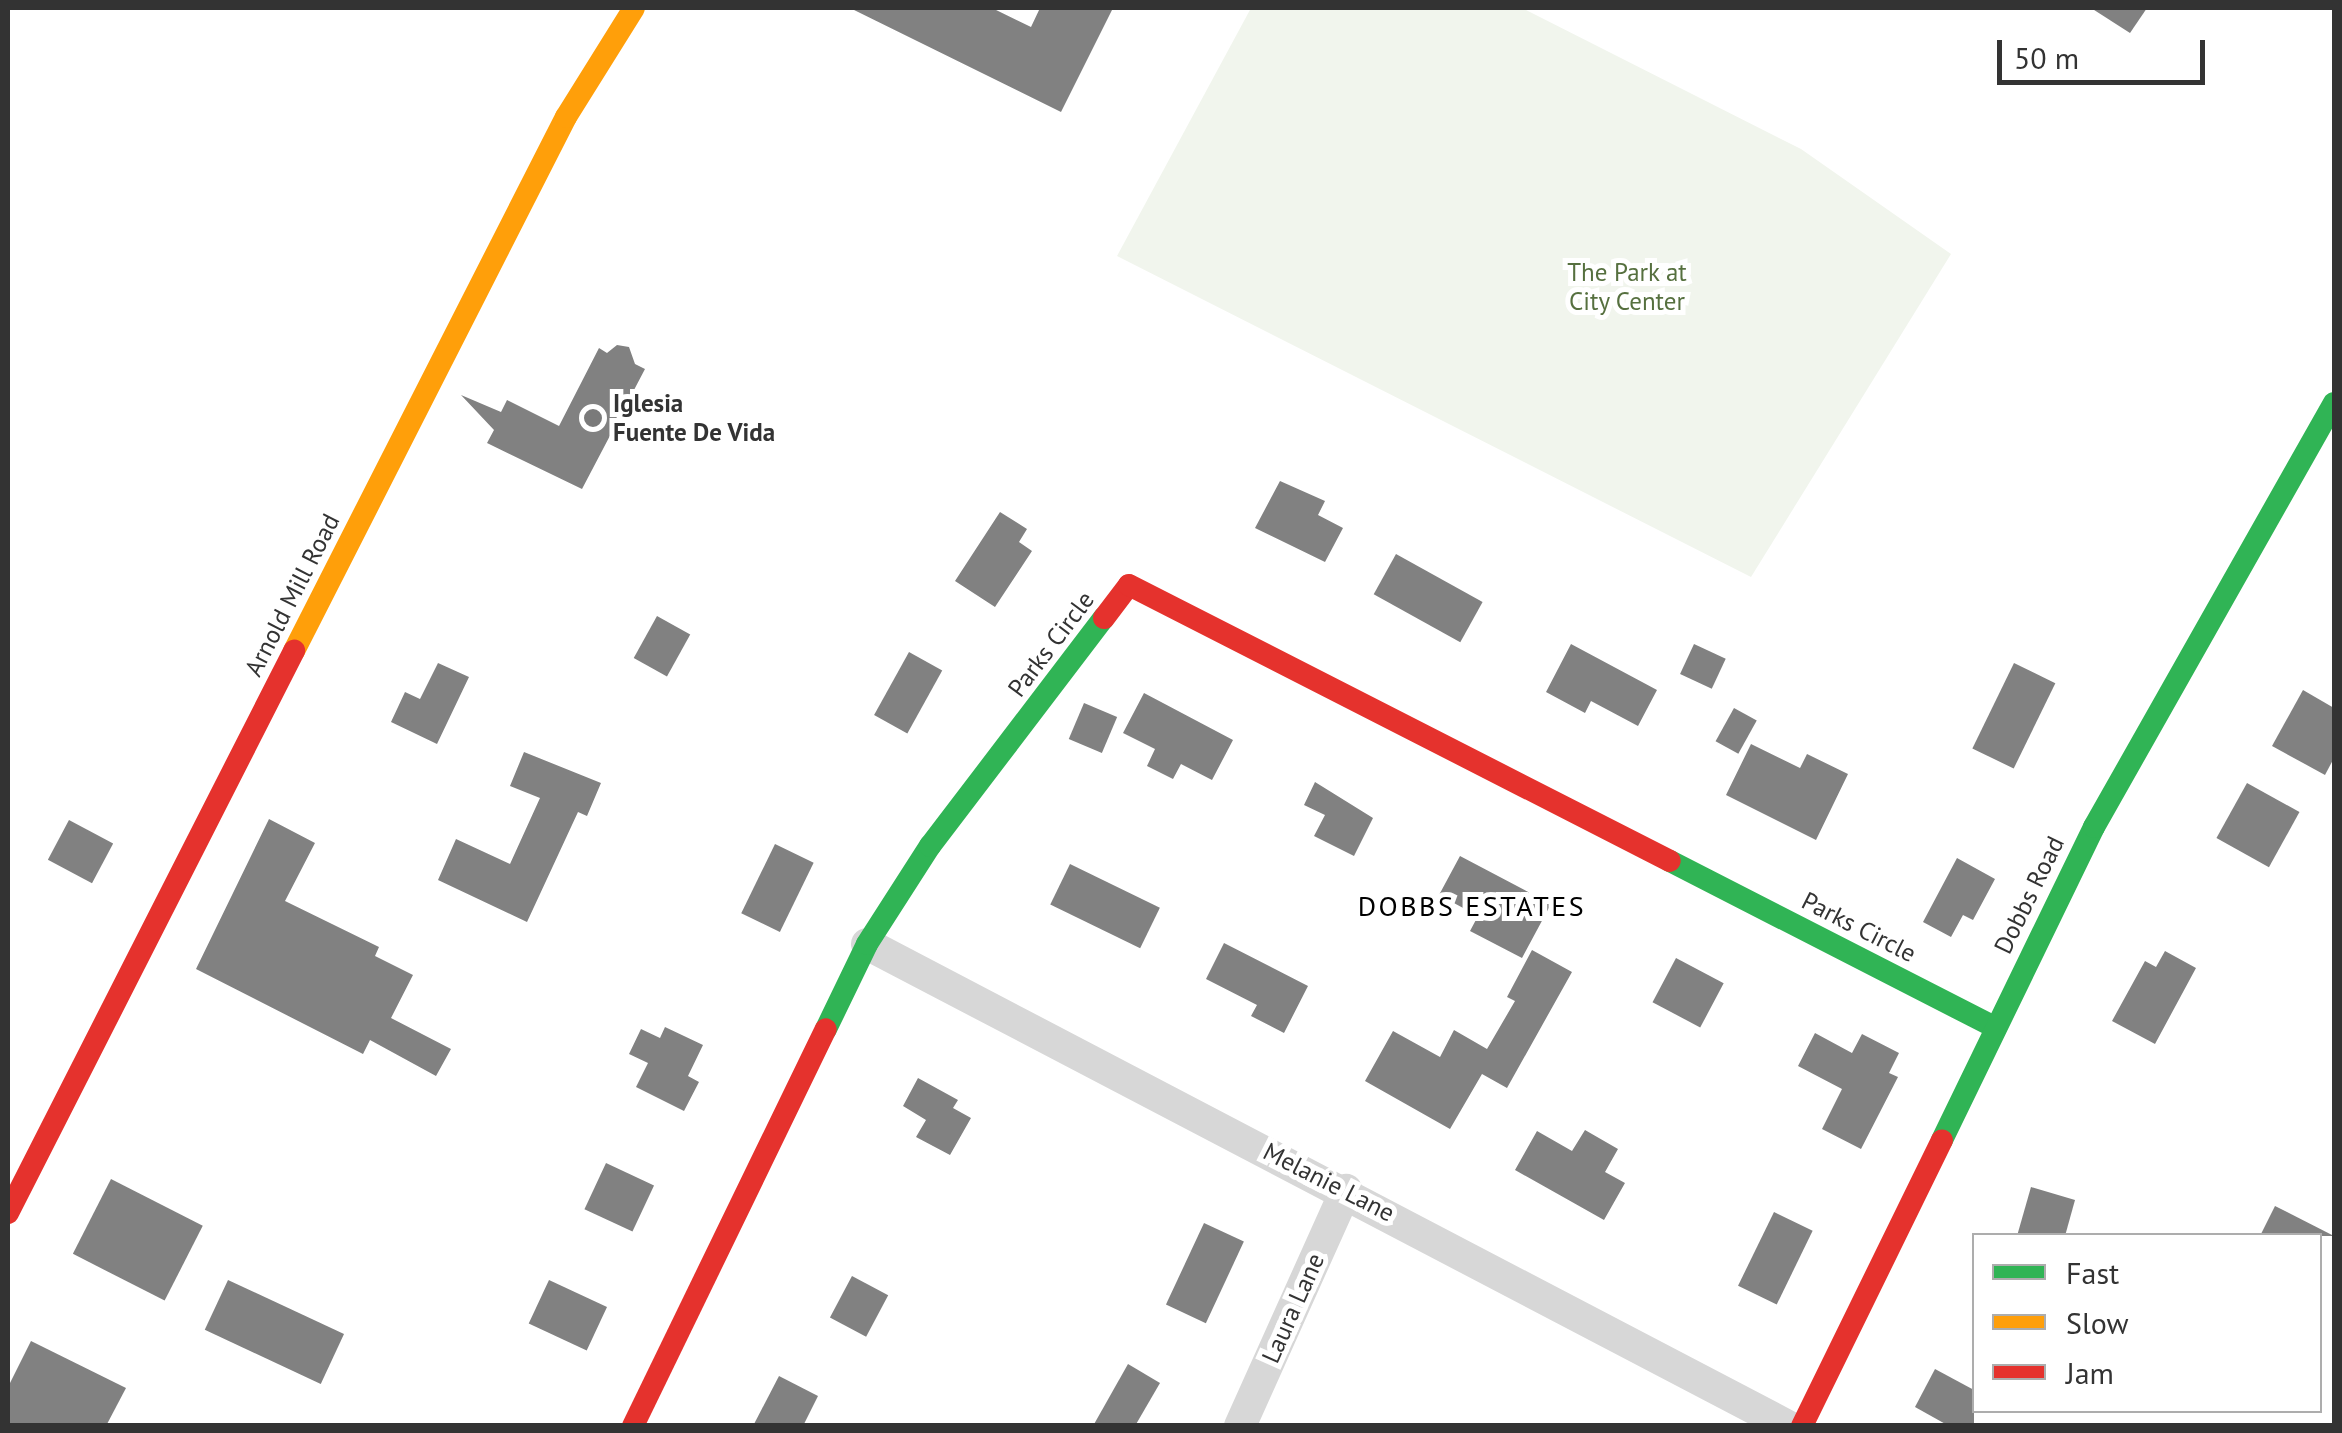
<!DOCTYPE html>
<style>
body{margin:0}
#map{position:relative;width:2342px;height:1433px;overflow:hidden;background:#fff;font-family:"PT Sans",sans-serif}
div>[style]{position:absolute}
.green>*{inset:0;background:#f1f5ed}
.building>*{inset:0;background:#818181;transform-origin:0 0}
.street>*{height:32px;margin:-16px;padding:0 16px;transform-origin:16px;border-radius:16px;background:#d7d7d7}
.fast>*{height:22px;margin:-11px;padding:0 11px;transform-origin:11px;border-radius:11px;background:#30b455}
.slow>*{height:22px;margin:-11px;padding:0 11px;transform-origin:11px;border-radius:11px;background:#ff9f0a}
.jam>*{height:22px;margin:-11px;padding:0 11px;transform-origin:11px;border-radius:11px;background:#e5322d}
.dots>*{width:28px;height:28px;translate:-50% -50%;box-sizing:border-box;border:5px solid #fff;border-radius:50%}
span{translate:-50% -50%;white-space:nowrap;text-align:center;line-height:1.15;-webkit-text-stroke:10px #fff;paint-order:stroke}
.park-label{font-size:25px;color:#56703f}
.poi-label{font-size:25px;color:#333;font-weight:700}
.left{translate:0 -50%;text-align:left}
.street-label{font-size:25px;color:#333}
.neighbourhood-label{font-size:28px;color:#000;letter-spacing:2.5px}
.frame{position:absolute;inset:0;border:10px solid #333;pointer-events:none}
.legend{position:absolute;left:1972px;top:1233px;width:350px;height:180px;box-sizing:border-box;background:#fff;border:2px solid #adadad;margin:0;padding:12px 18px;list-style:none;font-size:30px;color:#333}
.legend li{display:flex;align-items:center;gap:20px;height:50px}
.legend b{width:50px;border:2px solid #adadad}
.scale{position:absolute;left:1997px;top:40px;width:208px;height:45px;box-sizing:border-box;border:5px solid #333;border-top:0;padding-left:12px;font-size:30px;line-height:35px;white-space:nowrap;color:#333;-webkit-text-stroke:8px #fff;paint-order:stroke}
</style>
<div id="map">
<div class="green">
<div style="clip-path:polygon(1251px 8px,1522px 8px,1801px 149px,1951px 254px,1751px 577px,1117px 256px)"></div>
</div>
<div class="building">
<div style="clip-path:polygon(850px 8px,992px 8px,1031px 27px,1040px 8px,1113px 8px,1061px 112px)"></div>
<div style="clip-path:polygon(2091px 8px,2147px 8px,2130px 33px)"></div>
<div style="clip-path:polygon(617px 345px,629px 347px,635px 364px,645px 369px,582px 489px,487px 443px,494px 430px,461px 395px,501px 412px,507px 400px,559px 426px,599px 348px,607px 353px)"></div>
<div style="clip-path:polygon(1280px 481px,1325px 501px,1318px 515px,1343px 528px,1325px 562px,1255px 528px)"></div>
<div style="clip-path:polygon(1000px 512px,1027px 529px,1019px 542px,1032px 551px,995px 607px,955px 581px)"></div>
<div style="left:1396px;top:554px;width:99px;height:46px;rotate:29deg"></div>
<div style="left:657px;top:616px;width:38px;height:48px;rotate:29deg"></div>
<div style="clip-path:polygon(1571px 644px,1657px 690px,1638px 726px,1591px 701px,1585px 713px,1546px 692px)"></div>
<div style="left:1694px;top:644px;width:35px;height:33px;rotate:25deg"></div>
<div style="left:909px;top:652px;width:38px;height:72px;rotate:29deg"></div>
<div style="clip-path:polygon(438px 663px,469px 677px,437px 744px,391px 722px,405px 692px,420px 699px)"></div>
<div style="left:2014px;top:663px;width:46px;height:95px;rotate:26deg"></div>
<div style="clip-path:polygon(2303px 690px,2334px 708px,2334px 758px,2325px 775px,2272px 746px)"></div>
<div style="clip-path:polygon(1144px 693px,1233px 740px,1212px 780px,1181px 764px,1173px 779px,1147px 766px,1155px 749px,1123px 733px)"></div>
<div style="left:1084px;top:703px;width:36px;height:39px;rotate:23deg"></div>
<div style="left:1734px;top:708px;width:26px;height:38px;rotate:29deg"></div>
<div style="clip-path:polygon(1751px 744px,1800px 768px,1807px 754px,1848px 774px,1816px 840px,1726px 795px)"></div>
<div style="clip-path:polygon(524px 752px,601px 783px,587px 816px,578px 812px,527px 922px,438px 880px,456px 839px,510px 864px,540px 798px,510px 786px)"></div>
<div style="clip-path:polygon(1315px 782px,1373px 818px,1354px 856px,1314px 836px,1325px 815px,1304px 805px)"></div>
<div style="left:2247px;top:783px;width:60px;height:63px;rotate:29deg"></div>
<div style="clip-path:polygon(269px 819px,315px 843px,285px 901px,379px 947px,375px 956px,413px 975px,391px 1018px,451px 1049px,436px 1076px,370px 1040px,363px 1054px,196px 969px)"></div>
<div style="left:69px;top:820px;width:50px;height:45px;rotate:28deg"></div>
<div style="left:775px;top:844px;width:43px;height:77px;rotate:26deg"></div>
<div style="clip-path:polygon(1460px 856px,1551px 904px,1522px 958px,1470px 931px,1478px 916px,1439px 895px)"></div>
<div style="clip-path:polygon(1957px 858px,1995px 879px,1973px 920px,1963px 915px,1951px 937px,1923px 922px)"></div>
<div style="left:1070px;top:864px;width:100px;height:45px;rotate:26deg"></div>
<div style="clip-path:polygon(1224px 943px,1308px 986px,1284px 1033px,1251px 1016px,1257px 1005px,1206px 979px)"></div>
<div style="clip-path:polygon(1532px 950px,1572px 972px,1507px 1088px,1482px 1074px,1450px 1129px,1365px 1081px,1393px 1031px,1440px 1057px,1454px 1030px,1487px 1049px,1515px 1001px,1507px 997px)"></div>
<div style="clip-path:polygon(2165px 951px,2196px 968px,2155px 1044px,2112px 1021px,2145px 961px,2156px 967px)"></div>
<div style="left:1676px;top:958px;width:54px;height:50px;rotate:28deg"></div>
<div style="clip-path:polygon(665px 1027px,703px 1045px,688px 1076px,699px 1082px,684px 1111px,636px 1087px,648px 1063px,629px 1054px,641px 1029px,660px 1038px)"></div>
<div style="clip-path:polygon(1815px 1033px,1852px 1053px,1862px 1034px,1899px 1053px,1889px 1073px,1898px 1077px,1861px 1149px,1822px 1129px,1842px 1089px,1798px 1066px)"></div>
<div style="clip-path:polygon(918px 1078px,958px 1100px,953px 1108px,971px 1118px,950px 1155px,916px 1137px,926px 1120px,903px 1106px)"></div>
<div style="clip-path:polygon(1585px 1130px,1618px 1149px,1605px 1172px,1625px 1183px,1604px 1220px,1515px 1170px,1537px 1131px,1572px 1151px)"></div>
<div style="left:606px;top:1163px;width:53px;height:51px;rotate:25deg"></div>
<div style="left:111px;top:1179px;width:103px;height:84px;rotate:27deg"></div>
<div style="clip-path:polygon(2031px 1187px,2075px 1200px,2065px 1236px,2017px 1236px)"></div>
<div style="clip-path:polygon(2275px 1206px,2334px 1236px,2260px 1236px)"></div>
<div style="left:1774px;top:1212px;width:43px;height:82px;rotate:26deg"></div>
<div style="left:1204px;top:1223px;width:44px;height:90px;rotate:25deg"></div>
<div style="left:852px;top:1276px;width:41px;height:47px;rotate:28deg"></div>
<div style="left:228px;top:1280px;width:128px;height:55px;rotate:25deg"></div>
<div style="left:549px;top:1280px;width:64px;height:48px;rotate:25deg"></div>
<div style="clip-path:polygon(31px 1341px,126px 1388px,106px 1426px,8px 1426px,8px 1387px)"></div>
<div style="clip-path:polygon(1128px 1364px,1160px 1383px,1135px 1426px,1093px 1426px)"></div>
<div style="clip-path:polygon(1935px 1369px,1974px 1390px,1974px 1426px,1949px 1426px,1915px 1407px)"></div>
<div style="clip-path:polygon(779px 1376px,818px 1396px,803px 1426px,753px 1426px)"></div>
</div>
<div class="street">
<div style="left:867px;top:944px;width:1040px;rotate:27.63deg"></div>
<div style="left:1240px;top:1426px;width:259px;rotate:-65.8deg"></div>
</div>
<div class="fast">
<div style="left:1670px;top:861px;width:365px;rotate:27.1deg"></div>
<div style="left:826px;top:1029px;width:94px;rotate:-64.2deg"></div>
<div style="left:867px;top:944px;width:117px;rotate:-57.3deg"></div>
<div style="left:930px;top:846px;width:287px;rotate:-52.7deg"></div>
<div style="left:1942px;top:1140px;width:348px;rotate:-64.1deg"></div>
<div style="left:2094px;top:827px;width:487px;rotate:-60.5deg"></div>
</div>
<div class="slow">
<div style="left:294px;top:651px;width:599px;rotate:-63.01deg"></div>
<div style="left:566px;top:117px;width:128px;rotate:-58deg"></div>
</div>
<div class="jam">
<div style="left:1104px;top:618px;width:41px;rotate:-52.9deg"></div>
<div style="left:1129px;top:585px;width:607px;rotate:27.03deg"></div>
<div style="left:8px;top:1213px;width:631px;rotate:-63.03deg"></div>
<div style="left:633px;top:1426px;width:441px;rotate:-64.1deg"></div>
<div style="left:1802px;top:1426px;width:318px;rotate:-63.9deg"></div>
</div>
<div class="dots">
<div style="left:593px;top:418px;background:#7a7a7a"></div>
</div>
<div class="park-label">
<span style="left:1627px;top:287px">The Park at<br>City Center</span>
</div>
<div class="poi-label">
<span class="left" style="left:613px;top:418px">Iglesia<br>Fuente De Vida</span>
</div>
<div class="street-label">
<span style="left:292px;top:595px;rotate:-63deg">Arnold Mill Road</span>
<span style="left:1051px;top:644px;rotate:-53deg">Parks Circle</span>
<span style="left:2029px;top:895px;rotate:-64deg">Dobbs Road</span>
<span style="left:1859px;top:927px;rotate:27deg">Parks Circle</span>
<span style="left:1329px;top:1182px;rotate:27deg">Melanie Lane</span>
<span style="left:1293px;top:1308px;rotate:-66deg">Laura Lane</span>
</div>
<div class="neighbourhood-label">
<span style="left:1472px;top:906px">DOBBS ESTATES</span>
</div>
<div class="frame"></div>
<ul class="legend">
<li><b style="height:12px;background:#30b455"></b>Fast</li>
<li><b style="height:12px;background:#ff9f0a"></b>Slow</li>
<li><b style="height:12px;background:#e5322d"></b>Jam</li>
</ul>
<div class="scale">50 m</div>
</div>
